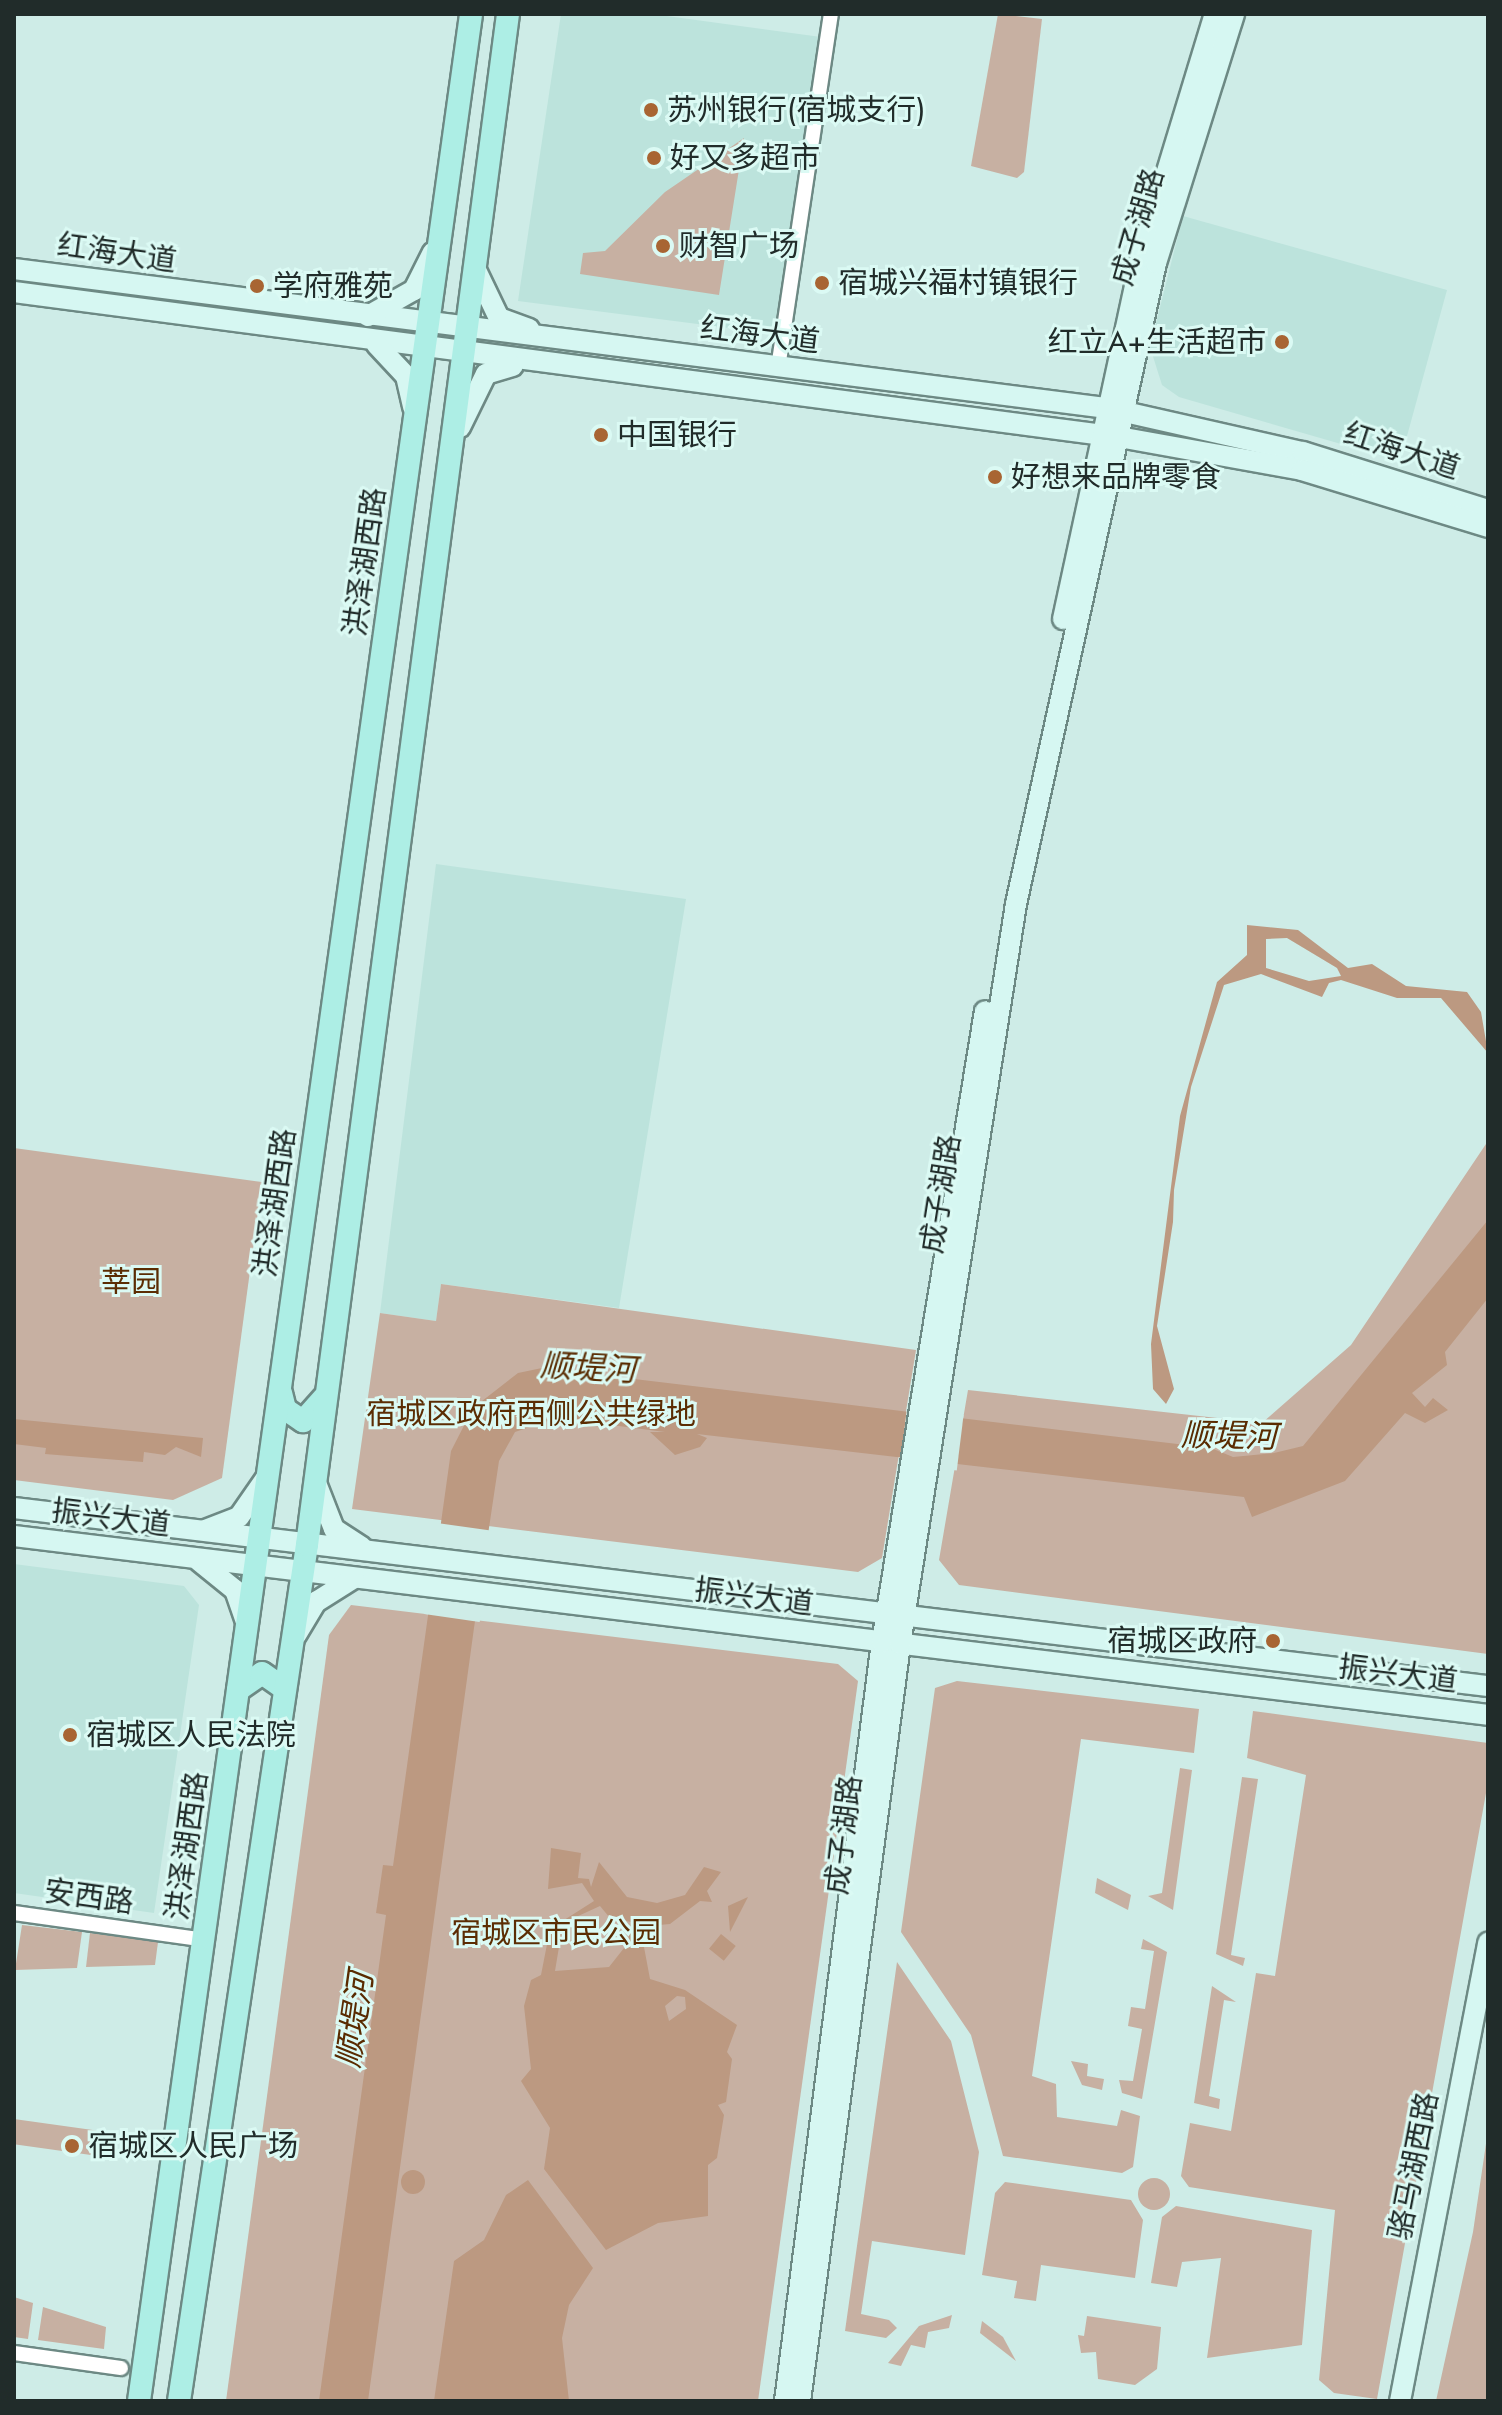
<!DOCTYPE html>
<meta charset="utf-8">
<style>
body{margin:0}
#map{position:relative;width:1502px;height:2415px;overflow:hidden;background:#ceece7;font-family:Jost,"Noto Sans SC",sans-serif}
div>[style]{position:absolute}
.built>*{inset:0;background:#bce3dc}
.green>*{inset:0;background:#c7b0a2;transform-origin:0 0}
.round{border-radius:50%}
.water>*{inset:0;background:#bc9981;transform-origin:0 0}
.pier>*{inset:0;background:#ceece7;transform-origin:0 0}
.roads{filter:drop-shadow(2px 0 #6d8984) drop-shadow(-2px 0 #6d8984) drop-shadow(0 2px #6d8984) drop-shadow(0 -2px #6d8984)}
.street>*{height:14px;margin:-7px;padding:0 7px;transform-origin:7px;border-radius:7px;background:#fff}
.secondary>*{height:20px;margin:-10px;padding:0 10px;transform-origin:10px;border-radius:10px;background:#d6f7f2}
.primary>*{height:22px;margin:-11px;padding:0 11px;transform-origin:11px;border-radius:11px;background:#adeee5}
.dots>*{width:22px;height:22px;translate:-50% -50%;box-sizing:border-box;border:4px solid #dbfaf4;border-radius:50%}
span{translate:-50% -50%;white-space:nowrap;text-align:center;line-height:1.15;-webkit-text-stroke:6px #dbfaf4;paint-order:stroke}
.poi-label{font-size:30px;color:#212c2a}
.left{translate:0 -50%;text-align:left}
.right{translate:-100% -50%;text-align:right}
.street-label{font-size:30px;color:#212c2a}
.park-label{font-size:30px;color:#5b2d03}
.water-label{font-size:32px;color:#592b01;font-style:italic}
.frame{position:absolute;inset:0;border:16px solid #212c2a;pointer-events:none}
</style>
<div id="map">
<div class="built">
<div style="clip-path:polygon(561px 14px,652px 14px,821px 37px,776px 334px,518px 301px)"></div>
<div style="clip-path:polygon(1183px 216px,1447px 290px,1407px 436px,1386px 457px,1179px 397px,1162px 385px,1150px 347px)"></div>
<div style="clip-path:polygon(436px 864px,686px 899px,619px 1308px,441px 1284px,436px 1321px,380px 1313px)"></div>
<div style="clip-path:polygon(14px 1564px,184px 1586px,199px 1605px,154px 1913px,14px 1893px)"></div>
</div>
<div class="green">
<div style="clip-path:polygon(998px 14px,1042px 19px,1024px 172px,1017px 178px,971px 166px)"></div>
<div style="clip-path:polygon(744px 138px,719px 295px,580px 274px,583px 253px,605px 251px,665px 192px)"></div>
<div style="clip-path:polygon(1488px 1141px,1488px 1654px,959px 1585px,939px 1560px,968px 1390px,1262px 1423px,1351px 1345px)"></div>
<div style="clip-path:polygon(14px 1148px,262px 1182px,222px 1478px,173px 1500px,14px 1480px)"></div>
<div style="clip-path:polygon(441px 1284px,916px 1350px,882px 1558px,858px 1572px,352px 1509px,380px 1313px,436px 1321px)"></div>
<div style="clip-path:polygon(351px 1605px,838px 1664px,858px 1681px,758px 2401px,226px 2401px,329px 1635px)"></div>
<div style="clip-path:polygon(957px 1681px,1199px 1709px,1194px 1753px,1081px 1739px,1032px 2076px,1056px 2084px,1057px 2117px,1117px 2126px,1121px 2110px,1140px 2116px,1133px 2167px,1122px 2173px,1003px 2156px,971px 2035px,901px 1932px,935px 1688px)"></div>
<div style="clip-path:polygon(1253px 1711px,1488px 1743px,1488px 1782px,1377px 2399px,1334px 2393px,1319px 2380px,1335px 2210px,1189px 2187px,1181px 2176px,1190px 2123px,1231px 2131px,1256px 1973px,1275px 1976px,1306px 1775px,1247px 1758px)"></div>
<div style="clip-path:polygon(1180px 1768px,1192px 1770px,1173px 1910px,1148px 1896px,1162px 1893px)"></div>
<div style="clip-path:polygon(1242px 1777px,1258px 1779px,1231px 1955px,1245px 1958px,1243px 1966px,1216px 1954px)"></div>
<div style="clip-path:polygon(1097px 1878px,1131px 1895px,1128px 1910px,1095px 1893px)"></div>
<div style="clip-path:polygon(22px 1925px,82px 1932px,77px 1968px,15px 1970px)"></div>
<div style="clip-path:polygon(90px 1933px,158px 1942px,155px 1965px,86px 1967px)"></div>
<div style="clip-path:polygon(1143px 1939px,1167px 1952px,1142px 2099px,1122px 2093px,1119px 2080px,1133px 2081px,1142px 2029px,1128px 2026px,1131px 2007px,1145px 2009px,1154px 1951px,1141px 1949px)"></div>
<div style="clip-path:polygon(897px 1962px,951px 2041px,979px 2152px,965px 2255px,872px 2241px,861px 2314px,889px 2320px,897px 2328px,886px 2338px,845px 2331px)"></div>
<div style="clip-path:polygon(1212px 1986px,1236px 2002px,1224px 2000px,1209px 2096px,1220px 2099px,1219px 2109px,1194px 2103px)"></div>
<div style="clip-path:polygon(1071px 2061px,1088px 2064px,1087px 2076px,1104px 2079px,1102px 2090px,1082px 2085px)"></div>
<div style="left:14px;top:2119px;width:83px;height:25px;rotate:8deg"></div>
<div style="clip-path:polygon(1488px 2130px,1488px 2401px,1436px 2401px,1473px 2232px)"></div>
<div class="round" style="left:1138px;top:2178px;width:32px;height:32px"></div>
<div style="clip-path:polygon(1005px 2182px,1131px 2200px,1143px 2220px,1135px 2278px,1041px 2265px,1036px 2301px,1014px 2298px,1017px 2281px,982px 2275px,995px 2193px)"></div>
<div style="clip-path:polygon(1176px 2206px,1312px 2230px,1302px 2345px,1207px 2358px,1221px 2258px,1182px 2262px,1177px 2287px,1151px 2283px,1162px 2217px)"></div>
<div style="clip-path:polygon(14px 2297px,33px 2303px,28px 2339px,14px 2337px)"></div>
<div style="clip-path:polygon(43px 2307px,106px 2327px,104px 2349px,38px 2340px)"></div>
<div style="clip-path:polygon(952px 2315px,949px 2328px,928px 2332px,925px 2348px,911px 2345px,901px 2366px,888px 2363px,919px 2326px)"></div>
<div style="clip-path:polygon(1087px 2316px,1161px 2327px,1157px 2369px,1135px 2385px,1098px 2379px,1096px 2352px,1081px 2353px,1078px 2335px,1084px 2336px)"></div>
<div style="clip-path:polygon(982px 2321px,1003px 2337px,1016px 2361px,980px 2333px)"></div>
</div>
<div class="water">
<div style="clip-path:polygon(evenodd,1247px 925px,1298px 930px,1348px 968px,1372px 964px,1406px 986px,1467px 992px,1481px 1012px,1488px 1053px,1441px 998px,1397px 998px,1341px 980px,1329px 983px,1322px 997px,1261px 974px,1224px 985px,1191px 1087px,1174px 1190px,1173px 1222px,1157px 1326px,1174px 1389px,1166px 1404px,1153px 1389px,1151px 1344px,1180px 1116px,1217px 982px,1247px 955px,1247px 925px,1287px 938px,1337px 968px,1341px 976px,1309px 981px,1266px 968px,1266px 939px,1287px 938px)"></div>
<div style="clip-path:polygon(1488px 1220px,1488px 1298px,1445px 1352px,1447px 1365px,1412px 1393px,1425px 1407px,1433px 1398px,1448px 1410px,1425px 1423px,1405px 1413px,1345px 1481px,1252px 1517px,1244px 1497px,697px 1434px,707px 1438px,700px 1447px,675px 1455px,650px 1432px,665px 1432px,557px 1418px,515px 1432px,499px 1461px,474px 1628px,368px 2401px,319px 2401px,386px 1915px,376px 1913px,383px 1865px,393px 1866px,451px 1451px,473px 1408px,518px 1373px,542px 1368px,1211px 1448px,1233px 1457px,1274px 1453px,1303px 1446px)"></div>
<div style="clip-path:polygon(14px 1419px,203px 1438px,201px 1457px,176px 1447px,165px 1455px,144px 1452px,143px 1462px,45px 1454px,46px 1448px,14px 1444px)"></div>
<div style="clip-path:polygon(evenodd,551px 1848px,581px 1853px,578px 1878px,589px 1879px,591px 1887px,599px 1862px,627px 1897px,657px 1903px,685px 1895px,704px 1867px,721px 1872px,707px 1891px,712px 1902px,700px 1901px,670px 1924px,648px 1926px,644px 1947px,650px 1979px,685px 1990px,737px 2025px,727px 2052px,732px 2059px,726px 2102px,718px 2105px,724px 2115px,717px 2158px,708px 2165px,708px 2216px,658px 2223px,606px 2250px,544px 2169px,550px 2128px,521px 2081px,531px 2069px,524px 2006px,531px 1980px,541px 1975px,550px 1929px,594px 1901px,582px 1883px,548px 1889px,551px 1848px,600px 1906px,610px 1918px,631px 1922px,628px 1943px,609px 1967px,555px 1971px,563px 1923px,600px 1906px,551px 1848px,677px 1996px,685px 1997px,686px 2009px,669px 2021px,665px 2006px,677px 1996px)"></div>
<div style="clip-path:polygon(748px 1897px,730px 1932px,728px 1906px)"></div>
<div style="left:721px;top:1934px;width:19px;height:19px;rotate:39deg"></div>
<div class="round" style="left:401px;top:2170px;width:24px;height:24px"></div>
<div style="clip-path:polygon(528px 2180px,593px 2268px,569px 2305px,562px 2338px,569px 2401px,434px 2401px,454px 2261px,484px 2240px,506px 2195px)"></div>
</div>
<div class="pier">
<div style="left:907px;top:1408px;width:57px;height:56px;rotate:7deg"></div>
<div style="left:437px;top:1523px;width:56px;height:92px;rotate:8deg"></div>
</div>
<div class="roads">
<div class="street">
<div style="left:778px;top:368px;width:358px;rotate:-81.5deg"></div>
<div style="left:14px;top:1913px;width:193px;rotate:8deg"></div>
<div style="left:14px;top:2353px;width:108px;rotate:8deg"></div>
</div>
<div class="secondary">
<div style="left:475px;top:268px;width:55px;rotate:64.4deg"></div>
<div style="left:499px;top:318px;width:32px;rotate:20deg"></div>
<div style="left:14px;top:269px;width:1102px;rotate:7.25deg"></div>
<div style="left:1107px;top:408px;width:201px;rotate:12.7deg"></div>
<div style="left:1303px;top:452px;width:194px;rotate:17.4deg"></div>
<div style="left:14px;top:292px;width:1114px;rotate:7.48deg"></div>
<div style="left:1119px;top:437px;width:186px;rotate:10.2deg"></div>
<div style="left:1302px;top:470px;width:195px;rotate:17deg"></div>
<div style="left:368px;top:316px;width:53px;rotate:-29.5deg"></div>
<div style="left:414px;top:290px;width:42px;rotate:-63.4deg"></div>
<div style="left:377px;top:345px;width:42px;rotate:46.9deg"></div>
<div style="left:406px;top:376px;width:32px;rotate:77deg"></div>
<div style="left:460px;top:427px;width:59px;rotate:-63.9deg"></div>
<div style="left:486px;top:374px;width:28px;rotate:-17deg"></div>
<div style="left:1063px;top:619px;width:370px;rotate:-77.8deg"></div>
<div style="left:1141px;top:257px;width:254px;rotate:-73.1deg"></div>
<div style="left:316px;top:1483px;width:49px;rotate:68.6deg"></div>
<div style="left:334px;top:1529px;width:33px;rotate:33deg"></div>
<div style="left:14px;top:1508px;width:1485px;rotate:6.89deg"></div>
<div style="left:205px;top:1530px;width:36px;rotate:-21deg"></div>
<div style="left:239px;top:1517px;width:47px;rotate:-55.3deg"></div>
<div style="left:14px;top:1536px;width:1485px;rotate:6.92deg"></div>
<div style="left:199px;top:1561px;width:46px;rotate:38.9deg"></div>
<div style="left:235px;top:1590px;width:36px;rotate:71deg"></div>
<div style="left:296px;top:1635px;width:39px;rotate:-59deg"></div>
<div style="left:316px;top:1602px;width:45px;rotate:-32.3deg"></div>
<div style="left:785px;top:2401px;width:765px;rotate:-82.72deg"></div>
<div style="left:882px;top:1642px;width:639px;rotate:-80.73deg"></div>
<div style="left:800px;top:2401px;width:764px;rotate:-82.47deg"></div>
<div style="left:900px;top:1644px;width:749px;rotate:-81.09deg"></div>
<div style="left:1016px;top:904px;width:656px;rotate:-77.68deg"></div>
<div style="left:1156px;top:263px;width:261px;rotate:-72.6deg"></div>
<div style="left:1400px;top:2401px;width:467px;rotate:-79.1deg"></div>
</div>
<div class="primary">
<div style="left:281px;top:1393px;width:16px;rotate:76deg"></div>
<div style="left:285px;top:1409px;width:22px;rotate:34deg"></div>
<div style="left:303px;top:1421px;width:31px;rotate:-48deg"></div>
<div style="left:238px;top:1690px;width:29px;rotate:-35deg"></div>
<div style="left:262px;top:1673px;width:28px;rotate:35deg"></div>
<div style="left:139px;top:2401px;width:2410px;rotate:-82.08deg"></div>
<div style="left:179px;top:2401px;width:866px;rotate:-81.5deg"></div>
<div style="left:307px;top:1545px;width:1544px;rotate:-82.52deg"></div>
</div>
</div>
<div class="dots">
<div style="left:651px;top:110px;background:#a86533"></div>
<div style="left:654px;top:158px;background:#a86533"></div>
<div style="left:663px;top:246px;background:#a86533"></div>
<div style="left:822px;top:283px;background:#a86533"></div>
<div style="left:257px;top:286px;background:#a86533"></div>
<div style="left:1282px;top:342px;background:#a86533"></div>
<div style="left:601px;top:435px;background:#a86533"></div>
<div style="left:995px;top:477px;background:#a86533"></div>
<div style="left:1273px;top:1641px;background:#a86533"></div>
<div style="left:70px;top:1735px;background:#a86533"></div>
<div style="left:72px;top:2146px;background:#a86533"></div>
</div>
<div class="poi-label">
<span class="left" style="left:667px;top:110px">苏州银行(宿城支行)</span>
<span class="left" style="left:670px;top:158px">好又多超市</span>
<span class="left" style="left:679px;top:246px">财智广场</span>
<span class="left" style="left:838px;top:283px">宿城兴福村镇银行</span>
<span class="left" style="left:273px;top:286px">学府雅苑</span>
<span class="right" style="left:1266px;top:342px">红立A+生活超市</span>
<span class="left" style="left:617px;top:435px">中国银行</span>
<span class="left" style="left:1011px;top:477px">好想来品牌零食</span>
<span class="right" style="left:1257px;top:1641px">宿城区政府</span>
<span class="left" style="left:86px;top:1735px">宿城区人民法院</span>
<span class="left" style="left:88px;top:2146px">宿城区人民广场</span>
</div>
<div class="street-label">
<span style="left:1138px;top:227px;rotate:-74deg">成子湖路</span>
<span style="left:117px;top:253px;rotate:8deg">红海大道</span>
<span style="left:760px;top:335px;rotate:7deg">红海大道</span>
<span style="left:1402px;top:451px;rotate:18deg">红海大道</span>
<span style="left:365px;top:562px;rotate:-82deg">洪泽湖西路</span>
<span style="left:941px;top:1194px;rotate:-81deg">成子湖路</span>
<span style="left:275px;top:1203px;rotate:-82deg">洪泽湖西路</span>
<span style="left:111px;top:1518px;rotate:7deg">振兴大道</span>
<span style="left:754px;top:1597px;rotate:7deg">振兴大道</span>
<span style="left:1398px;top:1674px;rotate:7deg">振兴大道</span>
<span style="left:844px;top:1835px;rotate:-83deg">成子湖路</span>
<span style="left:187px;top:1846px;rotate:-82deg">洪泽湖西路</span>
<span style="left:89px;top:1897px;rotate:8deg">安西路</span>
<span style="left:1414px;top:2166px;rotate:-79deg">骆马湖西路</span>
</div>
<div class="park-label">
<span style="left:131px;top:1282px">莘园</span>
<span style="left:531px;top:1414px">宿城区政府西侧公共绿地</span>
<span style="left:556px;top:1933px">宿城区市民公园</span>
</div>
<div class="water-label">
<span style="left:588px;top:1368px;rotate:3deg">顺堤河</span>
<span style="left:1229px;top:1436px;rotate:1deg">顺堤河</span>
<span style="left:355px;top:2020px;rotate:-82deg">顺堤河</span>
</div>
<div class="frame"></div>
</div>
